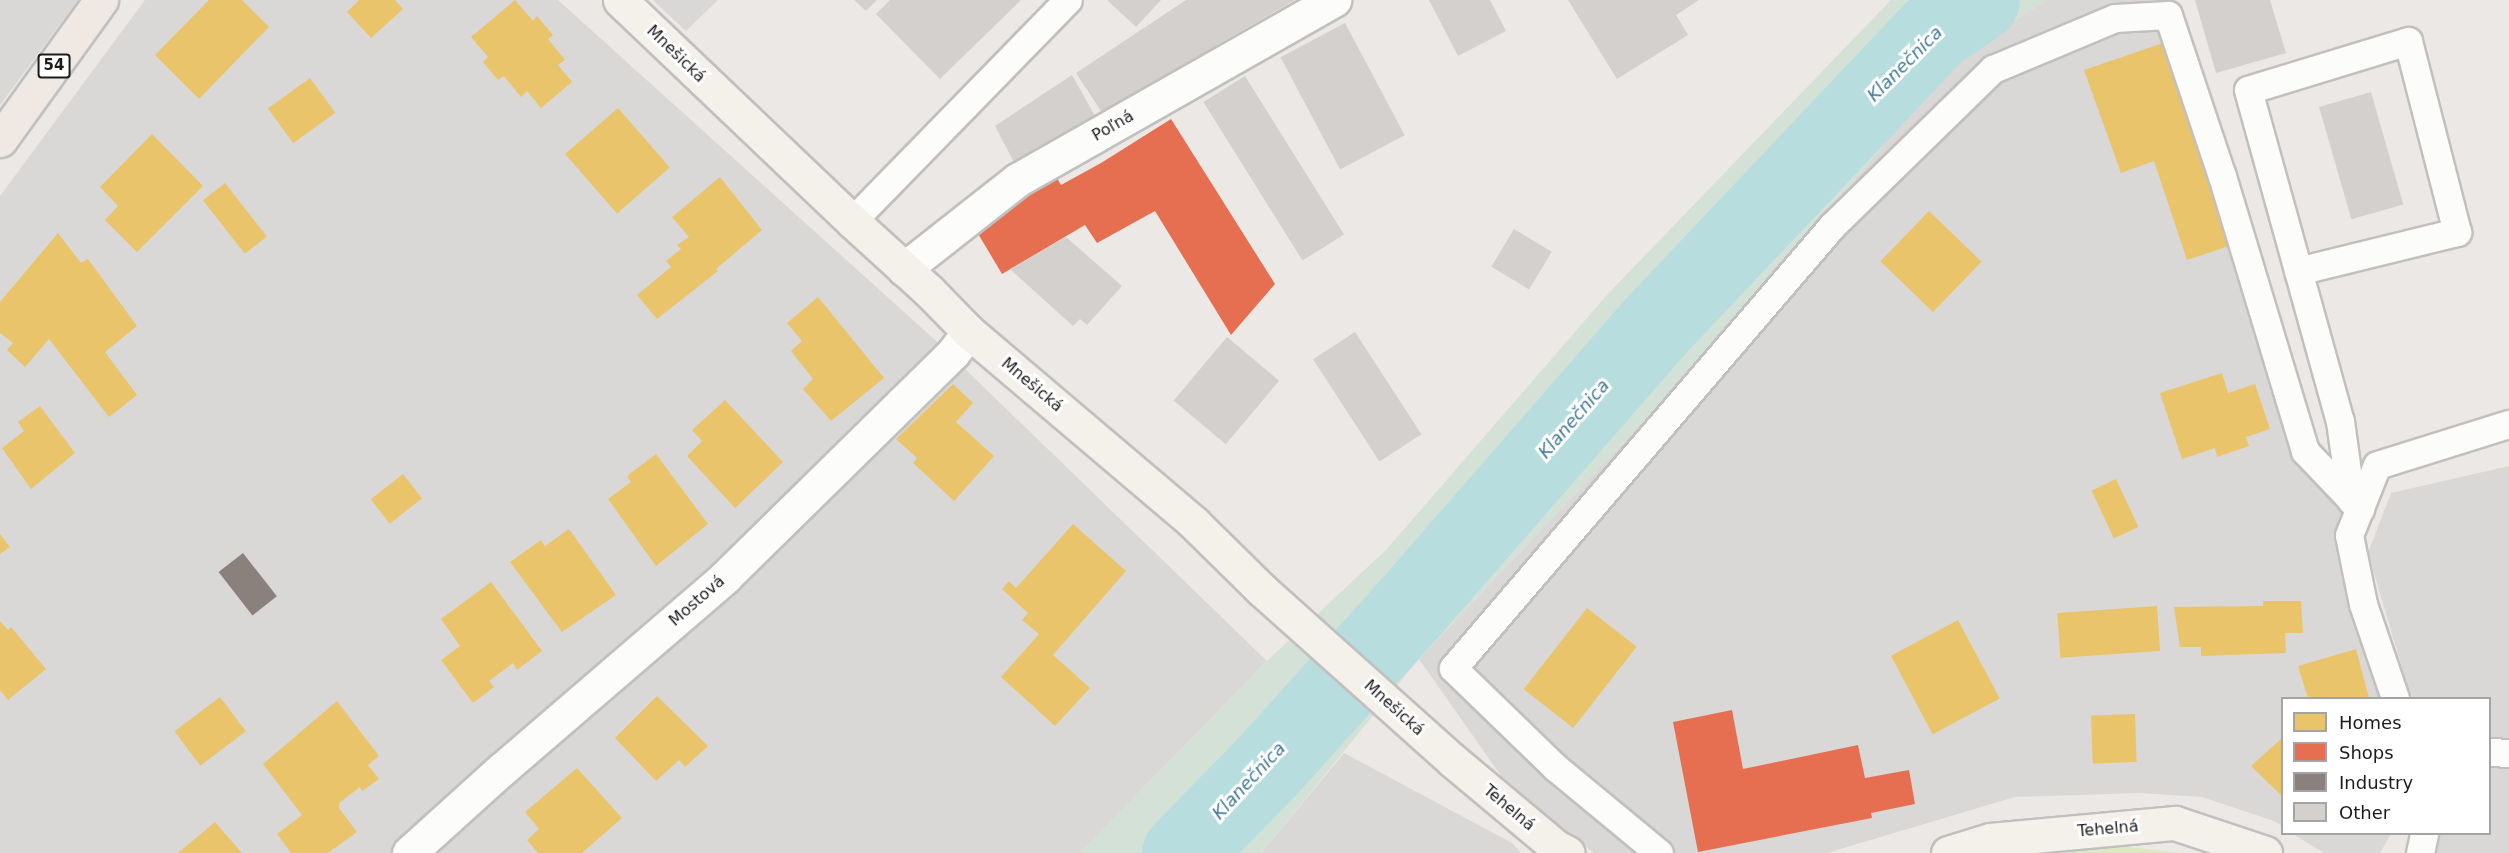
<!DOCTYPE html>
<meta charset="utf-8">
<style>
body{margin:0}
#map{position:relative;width:2509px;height:853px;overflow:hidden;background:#ebe8e5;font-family:"DejaVu Sans",sans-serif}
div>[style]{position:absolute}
.residential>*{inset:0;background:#dad8d6}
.grass>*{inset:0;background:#dde8c3}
.wetland>*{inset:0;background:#d3e1d6}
.homes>*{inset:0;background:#e9c46a;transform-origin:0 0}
.shops>*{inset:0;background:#e76f51}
.industry>*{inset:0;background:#8a817c;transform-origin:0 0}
.river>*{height:81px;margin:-40.5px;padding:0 40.5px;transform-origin:40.5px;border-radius:40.5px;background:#b8ddde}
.building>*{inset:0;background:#d3d0cd;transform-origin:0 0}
.roads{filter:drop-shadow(2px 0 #c2c0bf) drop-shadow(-2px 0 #c2c0bf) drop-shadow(0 2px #c2c0bf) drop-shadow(0 -2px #c2c0bf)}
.lane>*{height:27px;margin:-13.5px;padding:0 13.5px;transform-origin:13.5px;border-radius:13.5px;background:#fcfcfb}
.street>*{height:33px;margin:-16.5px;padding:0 16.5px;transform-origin:16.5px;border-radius:16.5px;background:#fcfcfb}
.secondary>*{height:33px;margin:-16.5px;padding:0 16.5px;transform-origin:16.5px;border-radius:16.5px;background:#f3f1e9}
.primary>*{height:33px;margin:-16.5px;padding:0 16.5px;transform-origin:16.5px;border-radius:16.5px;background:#f0e9e3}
span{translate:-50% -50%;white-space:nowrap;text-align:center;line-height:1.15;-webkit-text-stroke:6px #fff;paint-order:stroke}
.shield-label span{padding:2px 4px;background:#fff;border:2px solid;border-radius:4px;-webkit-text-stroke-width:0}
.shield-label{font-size:15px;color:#1c1c1c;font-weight:700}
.street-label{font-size:16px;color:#1c1c1c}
.water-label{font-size:18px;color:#417894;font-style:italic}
.legend{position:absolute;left:2281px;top:697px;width:210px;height:138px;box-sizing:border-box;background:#fff;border:2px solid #a4a4a4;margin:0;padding:8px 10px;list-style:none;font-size:18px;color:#1c1c1c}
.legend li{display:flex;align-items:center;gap:12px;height:30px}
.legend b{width:30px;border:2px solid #a4a4a4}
</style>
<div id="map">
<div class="residential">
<div style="clip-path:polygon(0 0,78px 0,0 105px)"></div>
<div style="clip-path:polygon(145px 0,558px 0,934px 339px,1267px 661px,1080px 853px,0 853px,0 196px)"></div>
<div style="clip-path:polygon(653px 0,718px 0,686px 31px)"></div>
<div style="clip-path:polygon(2048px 0,2152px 0,2292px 458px,2344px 516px,2337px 556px,2379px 698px,2282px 698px,2282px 826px,2274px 821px,2202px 797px,2140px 793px,2015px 797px,1827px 853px,1594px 853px,1511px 790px,1419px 659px,1748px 311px,1956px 56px)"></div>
<div style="clip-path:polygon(2509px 466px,2509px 853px,2431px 853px,2431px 834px,2490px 834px,2490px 698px,2411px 698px,2368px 553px,2391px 493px)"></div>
<div style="clip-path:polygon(1344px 753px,1512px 843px,1521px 853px,1261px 853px)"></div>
<div style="clip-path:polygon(2293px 834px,2391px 834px,2380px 853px,2324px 853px)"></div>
</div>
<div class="grass">
<div style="clip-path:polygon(2105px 844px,2180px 853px,2065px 853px)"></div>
</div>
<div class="wetland">
<div style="clip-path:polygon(1891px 0,2048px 0,1956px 56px,1748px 311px,1419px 659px,1261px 853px,1080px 853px,1267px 661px,1386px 550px,1607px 295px)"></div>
</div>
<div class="homes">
<div style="clip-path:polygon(209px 0,242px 0,269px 27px,199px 99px,155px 55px)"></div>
<div style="clip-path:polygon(359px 0,395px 0,403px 9px,371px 38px,347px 12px)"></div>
<div style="clip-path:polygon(515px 0,533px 21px,537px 16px,553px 35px,548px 39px,565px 60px,558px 65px,572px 82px,541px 108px,527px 91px,521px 97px,504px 76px,498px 80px,483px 62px,488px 57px,471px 37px)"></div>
<div style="clip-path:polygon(2166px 42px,2235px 244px,2187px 260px,2154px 161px,2121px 173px,2084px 70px)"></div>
<div style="left:310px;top:78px;width:43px;height:52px;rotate:54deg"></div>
<div style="left:618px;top:108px;width:79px;height:70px;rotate:49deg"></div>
<div style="clip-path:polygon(152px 134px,203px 186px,137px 252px,105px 220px,118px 206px,100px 187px)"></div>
<div style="clip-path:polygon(720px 177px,762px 230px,716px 269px,718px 271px,657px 319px,637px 295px,671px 267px,666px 261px,681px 249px,677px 245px,689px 237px,672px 217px)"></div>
<div style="left:225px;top:183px;width:68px;height:28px;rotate:52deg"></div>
<div style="left:1929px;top:211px;width:73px;height:70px;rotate:44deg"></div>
<div style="clip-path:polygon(58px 233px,81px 263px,88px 259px,137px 326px,105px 352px,137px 395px,109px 417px,49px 339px,25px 367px,7px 350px,13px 343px,0 333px,0 302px)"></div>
<div style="clip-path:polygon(818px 297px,884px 378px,831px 421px,803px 389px,813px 379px,791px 351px,802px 341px,787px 323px)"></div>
<div style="clip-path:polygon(2222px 373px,2228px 393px,2255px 384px,2270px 429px,2246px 437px,2249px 446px,2217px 457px,2215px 448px,2182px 459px,2160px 393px)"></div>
<div style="clip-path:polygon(953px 384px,973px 403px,956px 422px,994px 456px,954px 501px,913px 463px,917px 458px,896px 439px)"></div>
<div style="clip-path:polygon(725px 400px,783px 462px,735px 508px,687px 456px,702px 441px,692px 430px)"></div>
<div style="clip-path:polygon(40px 406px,75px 453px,31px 489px,2px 448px,24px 431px,18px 422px)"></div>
<div style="clip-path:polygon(656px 454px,708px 524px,656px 566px,608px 499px,631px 482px,627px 476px)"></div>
<div style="left:403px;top:474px;width:31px;height:41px;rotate:52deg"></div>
<div style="left:2116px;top:479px;width:53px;height:27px;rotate:65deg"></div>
<div style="clip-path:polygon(1073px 524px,1126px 571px,1053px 655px,1090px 688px,1055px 726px,1001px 677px,1039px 634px,1022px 620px,1028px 613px,1002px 589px,1009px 581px,1016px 588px)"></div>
<div style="clip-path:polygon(569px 529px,616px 595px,562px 632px,510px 562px,541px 540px,545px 546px)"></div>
<div style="clip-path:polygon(0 534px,10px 547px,0 554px)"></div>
<div style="clip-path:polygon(491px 582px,542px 651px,517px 670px,513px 663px,489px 681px,494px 687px,473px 703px,441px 660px,460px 646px,441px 619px)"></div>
<div style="clip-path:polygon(2263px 601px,2301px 601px,2303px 633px,2285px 633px,2286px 653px,2201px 656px,2201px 647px,2180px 647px,2174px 607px,2263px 606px)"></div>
<div style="left:2157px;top:606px;width:45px;height:100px;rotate:86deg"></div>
<div style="left:1587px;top:608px;width:63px;height:103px;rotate:38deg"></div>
<div style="left:1958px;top:620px;width:89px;height:76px;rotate:62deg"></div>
<div style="clip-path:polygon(0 621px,8px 630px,11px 627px,46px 669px,8px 700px,0 690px)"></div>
<div style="clip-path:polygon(2356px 649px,2369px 698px,2308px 698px,2298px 666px)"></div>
<div style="clip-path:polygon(657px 696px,708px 746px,685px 767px,679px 760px,656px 781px,615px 738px)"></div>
<div style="left:220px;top:697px;width:43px;height:57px;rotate:53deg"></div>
<div style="clip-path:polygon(337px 701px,379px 756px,368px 765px,379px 779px,362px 791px,360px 787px,339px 803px,339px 808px,357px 832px,328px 853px,291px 853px,277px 834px,302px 815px,263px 764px)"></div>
<div style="left:2135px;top:714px;width:48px;height:44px;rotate:88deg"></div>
<div style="clip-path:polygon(2282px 738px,2282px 796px,2251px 766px)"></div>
<div style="clip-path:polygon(577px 768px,622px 818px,582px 853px,538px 853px,527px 840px,539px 829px,525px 812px)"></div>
<div style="clip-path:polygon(215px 822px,242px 853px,178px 853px)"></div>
</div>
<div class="shops">
<div style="clip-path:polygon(1171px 119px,1275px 284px,1231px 335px,1155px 211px,1097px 243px,1085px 225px,1002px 274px,974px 227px,1057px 178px,1061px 185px,1101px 163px)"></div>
<div style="clip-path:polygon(1732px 710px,1743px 769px,1858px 745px,1865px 778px,1909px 770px,1915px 804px,1871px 813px,1872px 818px,1698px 852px,1673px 722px)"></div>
</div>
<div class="industry">
<div style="left:243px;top:553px;width:55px;height:31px;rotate:52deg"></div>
</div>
<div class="river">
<div style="left:1182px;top:853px;width:122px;rotate:-45.7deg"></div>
<div style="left:1267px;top:766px;width:214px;rotate:-48deg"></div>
<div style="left:1410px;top:607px;width:373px;rotate:-48.9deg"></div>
<div style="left:1655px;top:326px;width:405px;rotate:-46.6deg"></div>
<div style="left:1933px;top:32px;width:56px;rotate:-34.8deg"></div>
</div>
<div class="building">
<div style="clip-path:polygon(854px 0,877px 0,866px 11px)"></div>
<div style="clip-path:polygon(890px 0,1021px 0,940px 79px,876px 14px)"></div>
<div style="clip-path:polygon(1107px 0,1161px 0,1136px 27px)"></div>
<div style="clip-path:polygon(1186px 0,1295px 0,1220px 43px,1107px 120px,1076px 73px)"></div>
<div style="clip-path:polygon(1429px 0,1490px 0,1506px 31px,1458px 56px)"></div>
<div style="clip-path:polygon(1568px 0,1699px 0,1676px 15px,1688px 35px,1617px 79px)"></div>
<div style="clip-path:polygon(2195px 0,2270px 0,2286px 53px,2216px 73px)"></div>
<div style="left:1345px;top:23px;width:127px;height:73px;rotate:62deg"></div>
<div style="clip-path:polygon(1072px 75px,1096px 118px,1015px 164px,995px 126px)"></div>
<div style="left:1245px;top:76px;width:187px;height:49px;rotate:58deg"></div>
<div style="left:2371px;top:92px;width:117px;height:54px;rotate:74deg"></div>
<div style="left:1514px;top:229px;width:44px;height:44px;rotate:31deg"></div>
<div style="clip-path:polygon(1066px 237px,1122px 286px,1087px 325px,1080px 319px,1073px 326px,1010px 269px)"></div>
<div style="left:1355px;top:332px;width:122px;height:50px;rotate:57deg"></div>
<div style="left:1227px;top:337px;width:68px;height:83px;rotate:40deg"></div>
</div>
<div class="roads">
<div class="lane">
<div style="left:852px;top:221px;width:309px;rotate:-45.7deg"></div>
<div style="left:2298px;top:271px;width:164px;rotate:-13.8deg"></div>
<div style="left:2457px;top:232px;width:197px;rotate:-104.4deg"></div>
<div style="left:2408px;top:41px;width:167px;rotate:163deg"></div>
<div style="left:2248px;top:90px;width:344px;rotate:74.5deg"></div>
<div style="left:2340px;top:421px;width:80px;rotate:82.1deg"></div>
<div style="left:2395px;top:698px;width:99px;rotate:-108.8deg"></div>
<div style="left:2363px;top:604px;width:70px;rotate:-101.5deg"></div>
<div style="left:2349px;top:535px;width:75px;rotate:-68.2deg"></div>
<div style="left:2377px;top:465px;width:138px;rotate:-17.3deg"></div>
<div style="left:2490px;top:752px;width:19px;rotate:3deg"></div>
<div style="left:1659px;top:853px;width:135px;rotate:-140.4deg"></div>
<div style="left:1555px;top:767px;width:142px;rotate:-135.9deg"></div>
<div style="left:1453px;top:668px;width:582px;rotate:-49.39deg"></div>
<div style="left:1832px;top:226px;width:225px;rotate:-44.3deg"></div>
<div style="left:1993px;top:69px;width:132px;rotate:-22.7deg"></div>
<div style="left:2115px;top:18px;width:53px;rotate:-3.2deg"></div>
<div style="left:2168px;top:15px;width:170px;rotate:71.5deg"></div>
<div style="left:2222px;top:176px;width:287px;rotate:73.2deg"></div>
<div style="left:2305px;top:451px;width:80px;rotate:46.5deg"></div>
<div style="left:2420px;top:853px;width:19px;rotate:-78deg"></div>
</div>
<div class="street">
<div style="left:904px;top:269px;width:144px;rotate:-38.2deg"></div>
<div style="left:1017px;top:180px;width:365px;rotate:-29.6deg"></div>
<div style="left:409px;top:853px;width:124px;rotate:-42.1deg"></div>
<div style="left:501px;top:770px;width:296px;rotate:-40.7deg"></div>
<div style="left:725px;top:577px;width:320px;rotate:-44.5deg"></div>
<div style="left:953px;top:353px;width:26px;rotate:-53deg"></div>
</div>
<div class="secondary">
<div style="left:620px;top:0;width:320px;rotate:43.6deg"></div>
<div style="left:852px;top:221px;width:104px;rotate:42.3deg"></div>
<div style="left:929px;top:291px;width:57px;rotate:45.7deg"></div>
<div style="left:969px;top:332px;width:295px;rotate:40.3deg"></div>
<div style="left:1194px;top:523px;width:95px;rotate:44.6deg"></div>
<div style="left:1262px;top:590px;width:255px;rotate:41.8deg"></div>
<div style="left:1452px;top:760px;width:136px;rotate:39.9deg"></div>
<div style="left:1556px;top:847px;width:13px;rotate:27deg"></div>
<div style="left:1948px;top:853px;width:44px;rotate:-17.2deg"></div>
<div style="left:1990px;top:840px;width:186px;rotate:-5.3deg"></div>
<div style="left:2175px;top:823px;width:95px;rotate:18.4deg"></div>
</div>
<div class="primary">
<div style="left:0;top:140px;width:173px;rotate:-54.2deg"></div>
</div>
</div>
<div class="shield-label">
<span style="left:54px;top:66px">54</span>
</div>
<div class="street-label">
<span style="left:676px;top:54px;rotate:44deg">Mnešická</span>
<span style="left:1113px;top:126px;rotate:-30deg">Poľná</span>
<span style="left:1032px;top:385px;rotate:40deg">Mnešická</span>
<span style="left:697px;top:601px;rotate:-41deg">Mostová</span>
<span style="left:1394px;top:708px;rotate:42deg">Mnešická</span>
<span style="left:1509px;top:808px;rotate:40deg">Tehelná</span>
<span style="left:2108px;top:829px;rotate:-5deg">Tehelná</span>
</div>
<div class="water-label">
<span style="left:1905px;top:64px;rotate:-45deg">Klanečnica</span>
<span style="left:1574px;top:419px;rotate:-49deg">Klanečnica</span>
<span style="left:1249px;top:781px;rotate:-47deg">Klanečnica</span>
</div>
<ul class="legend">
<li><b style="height:16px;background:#e9c46a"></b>Homes</li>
<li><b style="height:16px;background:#e76f51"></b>Shops</li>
<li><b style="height:16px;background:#8a817c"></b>Industry</li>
<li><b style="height:16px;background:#d3d0cd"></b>Other</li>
</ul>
</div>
